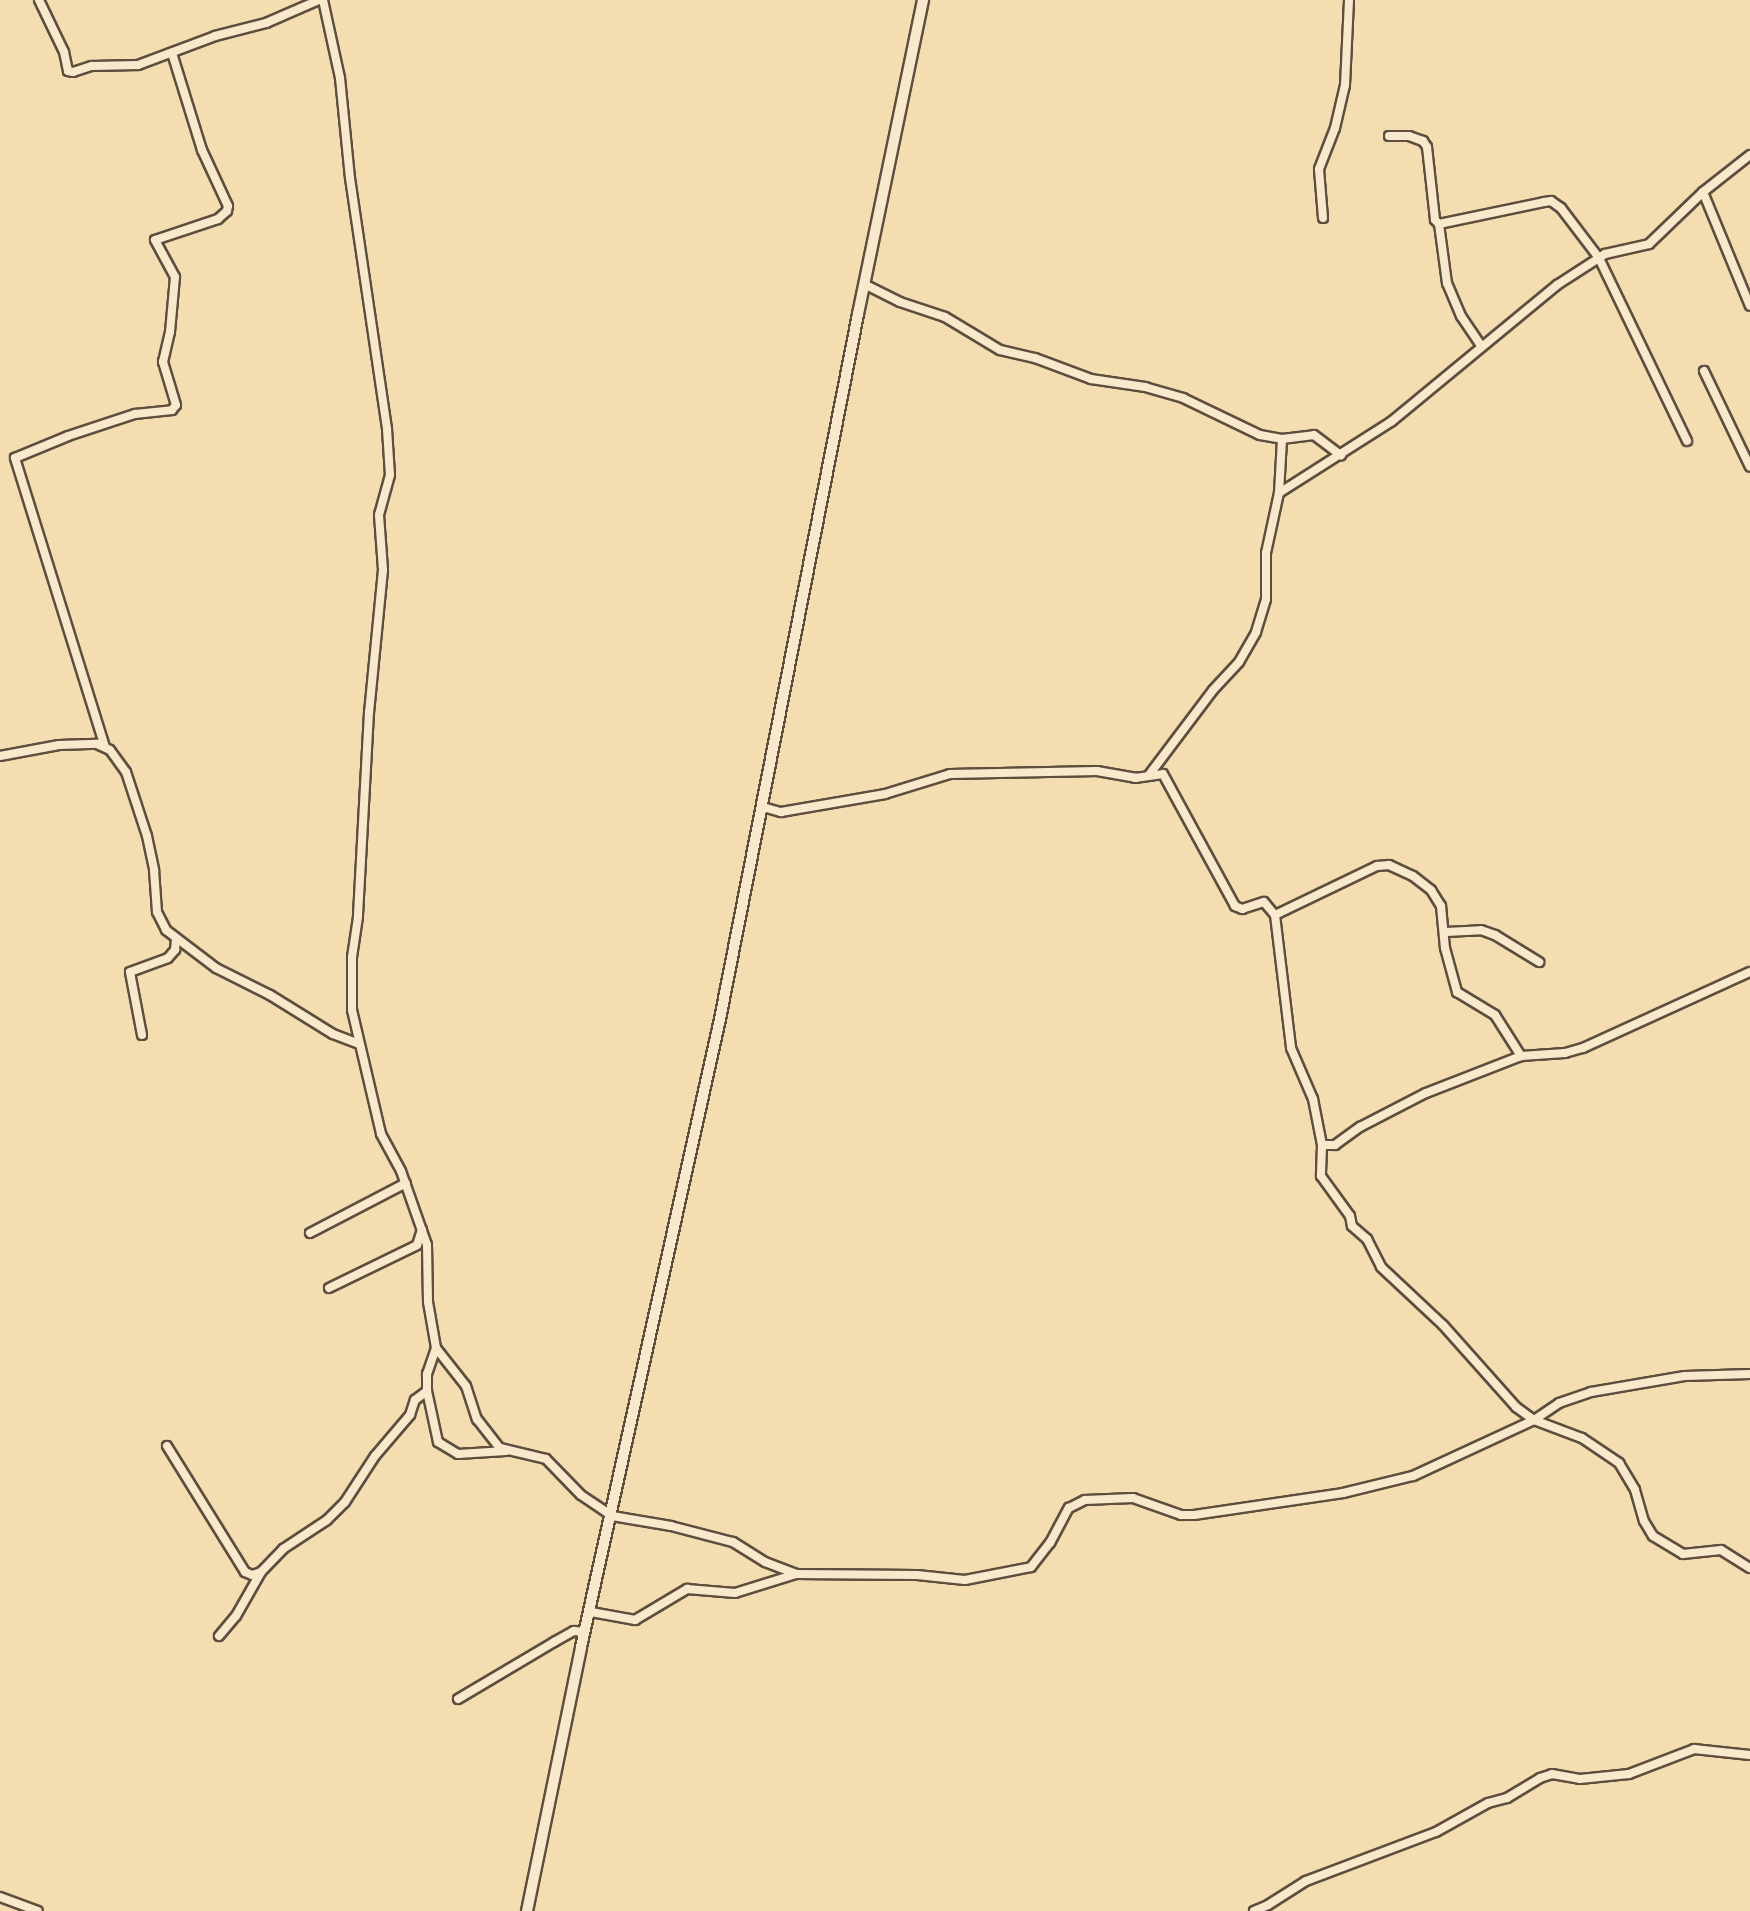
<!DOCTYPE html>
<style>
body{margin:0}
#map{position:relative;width:1750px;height:1911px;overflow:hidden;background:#f5ddb2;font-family:"IM FELL Double Pica",serif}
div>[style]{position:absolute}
.roads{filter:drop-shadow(2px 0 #5d4e3e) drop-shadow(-2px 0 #5d4e3e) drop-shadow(0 2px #5d4e3e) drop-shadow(0 -2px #5d4e3e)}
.street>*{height:8px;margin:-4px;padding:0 4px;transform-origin:4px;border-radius:4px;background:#f8e9cd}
.secondary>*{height:10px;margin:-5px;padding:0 5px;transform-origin:5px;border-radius:5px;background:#f8e9cd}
span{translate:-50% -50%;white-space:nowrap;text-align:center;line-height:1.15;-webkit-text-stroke:7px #f8e9cd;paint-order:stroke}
</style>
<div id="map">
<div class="roads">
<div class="street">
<div style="left:39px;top:0;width:58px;rotate:64.3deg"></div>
<div style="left:64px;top:52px;width:19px;rotate:78deg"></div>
<div style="left:68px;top:71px;width:5px;rotate:11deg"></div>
<div style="left:73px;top:72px;width:20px;rotate:-18deg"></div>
<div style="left:92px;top:66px;width:46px;rotate:-1.2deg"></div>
<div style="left:138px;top:65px;width:82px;rotate:-20.6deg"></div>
<div style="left:215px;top:36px;width:53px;rotate:-14.3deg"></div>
<div style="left:266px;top:23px;width:58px;rotate:-23.5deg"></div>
<div style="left:323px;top:0;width:80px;rotate:77.7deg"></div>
<div style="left:340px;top:78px;width:100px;rotate:84.3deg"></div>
<div style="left:350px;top:178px;width:254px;rotate:81.6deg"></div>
<div style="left:387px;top:429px;width:46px;rotate:86.3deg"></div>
<div style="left:390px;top:475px;width:41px;rotate:105.4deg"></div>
<div style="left:379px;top:515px;width:55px;rotate:85.8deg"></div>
<div style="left:383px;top:570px;width:143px;rotate:95.6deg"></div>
<div style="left:369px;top:712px;width:205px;rotate:93.1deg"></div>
<div style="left:358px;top:917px;width:40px;rotate:98.5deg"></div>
<div style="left:352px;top:957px;width:53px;rotate:90deg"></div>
<div style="left:352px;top:1010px;width:127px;rotate:76.8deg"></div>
<div style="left:381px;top:1134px;width:42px;rotate:61.6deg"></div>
<div style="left:401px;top:1171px;width:78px;rotate:70.6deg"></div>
<div style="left:427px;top:1245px;width:57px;rotate:89deg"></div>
<div style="left:428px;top:1302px;width:47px;rotate:80.1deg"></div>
<div style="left:436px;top:1348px;width:48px;rotate:51.7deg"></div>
<div style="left:466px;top:1386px;width:35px;rotate:72deg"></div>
<div style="left:477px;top:1419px;width:37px;rotate:52deg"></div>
<div style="left:500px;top:1448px;width:47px;rotate:13.4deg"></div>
<div style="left:546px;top:1459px;width:50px;rotate:45.8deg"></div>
<div style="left:581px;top:1495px;width:37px;rotate:34deg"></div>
<div style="left:612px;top:1516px;width:60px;rotate:9.6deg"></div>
<div style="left:671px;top:1526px;width:64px;rotate:14.5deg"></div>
<div style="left:733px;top:1542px;width:38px;rotate:32deg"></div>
<div style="left:765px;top:1562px;width:33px;rotate:21deg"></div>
<div style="left:796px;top:1574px;width:121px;rotate:0.5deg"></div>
<div style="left:917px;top:1575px;width:48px;rotate:5.9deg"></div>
<div style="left:965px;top:1580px;width:67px;rotate:-11.1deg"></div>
<div style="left:1031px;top:1567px;width:31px;rotate:-52deg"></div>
<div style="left:1050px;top:1543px;width:40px;rotate:-62deg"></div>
<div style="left:1069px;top:1508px;width:18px;rotate:-27deg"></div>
<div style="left:1085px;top:1500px;width:48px;rotate:-2.4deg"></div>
<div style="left:1133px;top:1498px;width:51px;rotate:19.5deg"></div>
<div style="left:1181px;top:1515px;width:13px"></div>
<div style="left:1194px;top:1515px;width:151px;rotate:-8.4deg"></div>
<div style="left:1343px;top:1493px;width:72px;rotate:-13.7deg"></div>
<div style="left:1413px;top:1476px;width:133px;rotate:-24.8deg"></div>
<div style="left:1534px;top:1420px;width:30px;rotate:-34deg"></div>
<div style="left:1559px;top:1403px;width:34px;rotate:-19deg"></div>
<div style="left:1591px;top:1392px;width:95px;rotate:-9.7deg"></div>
<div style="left:1685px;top:1376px;width:65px;rotate:-1.8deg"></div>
<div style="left:1389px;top:136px;width:20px"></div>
<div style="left:1409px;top:136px;width:15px;rotate:20deg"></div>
<div style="left:1423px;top:141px;width:7px;rotate:56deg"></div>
<div style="left:1427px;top:147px;width:73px;rotate:83.7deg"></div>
<div style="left:1435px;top:220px;width:6px;rotate:45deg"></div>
<div style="left:1439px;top:224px;width:107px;rotate:-11.8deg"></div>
<div style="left:1544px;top:202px;width:7px;rotate:-8deg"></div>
<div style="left:1551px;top:201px;width:12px;rotate:35deg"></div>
<div style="left:1561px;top:208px;width:63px;rotate:52.8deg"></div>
<div style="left:1599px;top:258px;width:203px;rotate:64.3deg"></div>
<div style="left:1703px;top:192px;width:123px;rotate:67.6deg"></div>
<div style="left:1323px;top:218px;width:49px;rotate:-94.7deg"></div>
<div style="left:1319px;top:169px;width:44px;rotate:-68.7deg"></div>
<div style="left:1335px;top:128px;width:44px;rotate:-76.9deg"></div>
<div style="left:1345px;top:85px;width:85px;rotate:-87.3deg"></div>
<div style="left:1439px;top:224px;width:60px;rotate:82.3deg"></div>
<div style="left:1447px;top:283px;width:36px;rotate:67deg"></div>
<div style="left:1461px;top:316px;width:36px;rotate:56deg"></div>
<div style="left:864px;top:284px;width:40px;rotate:26.6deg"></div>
<div style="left:900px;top:302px;width:47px;rotate:18.4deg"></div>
<div style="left:945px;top:317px;width:64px;rotate:31deg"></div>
<div style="left:1000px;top:350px;width:36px;rotate:13deg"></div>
<div style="left:1035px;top:358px;width:60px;rotate:20.6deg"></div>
<div style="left:1091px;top:379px;width:55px;rotate:8.4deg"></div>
<div style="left:1145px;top:387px;width:40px;rotate:16deg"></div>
<div style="left:1183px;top:398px;width:85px;rotate:25.7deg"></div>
<div style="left:1260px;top:435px;width:22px;rotate:10deg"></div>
<div style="left:1282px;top:439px;width:32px;rotate:-7deg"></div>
<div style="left:1314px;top:435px;width:34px;rotate:37deg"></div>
<div style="left:1704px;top:371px;width:106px;rotate:64.4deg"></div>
<div style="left:1279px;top:493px;width:134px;rotate:-32.5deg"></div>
<div style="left:1392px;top:421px;width:214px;rotate:-39.5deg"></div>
<div style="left:1557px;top:285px;width:57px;rotate:-32.9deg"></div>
<div style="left:1605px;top:254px;width:45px;rotate:-12.8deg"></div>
<div style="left:1649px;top:244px;width:75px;rotate:-43.9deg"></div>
<div style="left:1703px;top:192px;width:60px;rotate:-38.2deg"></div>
<div style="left:105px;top:747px;width:303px;rotate:-107.3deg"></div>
<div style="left:15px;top:458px;width:57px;rotate:-22.5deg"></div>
<div style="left:68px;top:436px;width:71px;rotate:-18.2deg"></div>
<div style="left:135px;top:414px;width:37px;rotate:-6deg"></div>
<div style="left:172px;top:410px;width:6px;rotate:-51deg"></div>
<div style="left:176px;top:405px;width:45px;rotate:-106.8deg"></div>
<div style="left:163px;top:362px;width:31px;rotate:-77deg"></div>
<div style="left:170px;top:332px;width:55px;rotate:-84.8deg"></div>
<div style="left:175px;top:277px;width:42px;rotate:-118.4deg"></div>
<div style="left:155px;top:240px;width:66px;rotate:-18.4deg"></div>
<div style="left:218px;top:219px;width:12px;rotate:-42deg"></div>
<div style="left:227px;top:211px;width:5px;rotate:-79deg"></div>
<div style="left:228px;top:206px;width:62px;rotate:-114.9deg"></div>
<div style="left:202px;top:150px;width:102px;rotate:-107.2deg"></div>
<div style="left:0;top:756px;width:60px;rotate:-10.6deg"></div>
<div style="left:59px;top:745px;width:38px;rotate:-2deg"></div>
<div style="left:97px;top:744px;width:14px;rotate:25deg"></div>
<div style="left:110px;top:750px;width:27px;rotate:54deg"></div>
<div style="left:126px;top:772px;width:67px;rotate:71.8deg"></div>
<div style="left:147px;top:836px;width:35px;rotate:78deg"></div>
<div style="left:154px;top:870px;width:42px;rotate:85.9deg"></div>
<div style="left:157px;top:912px;width:20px;rotate:63deg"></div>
<div style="left:166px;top:930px;width:63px;rotate:37.2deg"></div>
<div style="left:216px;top:968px;width:60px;rotate:26.6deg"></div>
<div style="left:270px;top:995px;width:74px;rotate:31.8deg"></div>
<div style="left:333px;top:1034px;width:26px;rotate:21deg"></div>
<div style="left:1149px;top:775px;width:106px;rotate:-53deg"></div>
<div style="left:1213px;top:690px;width:38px;rotate:-47deg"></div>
<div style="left:1239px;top:662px;width:34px;rotate:-60deg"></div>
<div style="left:1256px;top:632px;width:34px;rotate:-73deg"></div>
<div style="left:1266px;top:599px;width:46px;rotate:-90deg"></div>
<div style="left:1266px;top:553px;width:61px;rotate:-77.8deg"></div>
<div style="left:1279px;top:493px;width:54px;rotate:-86.8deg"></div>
<div style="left:763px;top:807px;width:19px;rotate:16deg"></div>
<div style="left:781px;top:812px;width:106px;rotate:-9.8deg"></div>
<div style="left:885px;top:794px;width:68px;rotate:-17.1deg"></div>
<div style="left:950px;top:774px;width:147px;rotate:-1.2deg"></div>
<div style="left:1097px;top:771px;width:39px;rotate:10deg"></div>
<div style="left:1135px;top:778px;width:28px;rotate:-8deg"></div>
<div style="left:1163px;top:774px;width:150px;rotate:61.4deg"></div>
<div style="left:1235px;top:906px;width:8px;rotate:23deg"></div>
<div style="left:1242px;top:909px;width:23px;rotate:-18deg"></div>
<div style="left:1264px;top:902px;width:17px;rotate:50deg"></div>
<div style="left:1275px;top:915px;width:134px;rotate:83.1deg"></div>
<div style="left:1291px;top:1048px;width:56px;rotate:66.7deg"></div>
<div style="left:1313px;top:1099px;width:47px;rotate:78.9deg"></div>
<div style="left:1322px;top:1145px;width:31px;rotate:92deg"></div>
<div style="left:1321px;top:1176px;width:49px;rotate:54.1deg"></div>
<div style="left:1350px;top:1216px;width:10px;rotate:79deg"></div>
<div style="left:1352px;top:1226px;width:20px;rotate:41deg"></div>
<div style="left:1367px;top:1239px;width:31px;rotate:63deg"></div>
<div style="left:1381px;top:1267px;width:85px;rotate:43.1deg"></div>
<div style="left:1443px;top:1325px;width:110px;rotate:48.3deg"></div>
<div style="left:1516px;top:1407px;width:22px;rotate:36deg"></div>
<div style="left:1534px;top:1420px;width:51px;rotate:20.6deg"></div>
<div style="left:1582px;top:1438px;width:45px;rotate:34deg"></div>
<div style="left:1619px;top:1463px;width:31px;rotate:59deg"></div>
<div style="left:1635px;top:1490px;width:32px;rotate:74deg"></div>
<div style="left:1644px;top:1521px;width:17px;rotate:59deg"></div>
<div style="left:1653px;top:1536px;width:35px;rotate:31deg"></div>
<div style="left:1683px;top:1554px;width:38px;rotate:-6deg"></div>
<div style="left:1721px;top:1550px;width:34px;rotate:32deg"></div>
<div style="left:1275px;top:915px;width:113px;rotate:-25.7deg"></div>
<div style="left:1377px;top:866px;width:12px;rotate:-5deg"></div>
<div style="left:1389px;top:865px;width:26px;rotate:25deg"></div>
<div style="left:1413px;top:876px;width:23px;rotate:38deg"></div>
<div style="left:1431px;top:890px;width:19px;rotate:58deg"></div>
<div style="left:1441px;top:906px;width:42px;rotate:84.6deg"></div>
<div style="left:1445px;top:948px;width:46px;rotate:74.7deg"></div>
<div style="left:1457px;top:992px;width:44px;rotate:31.2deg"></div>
<div style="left:1495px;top:1015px;width:49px;rotate:57.6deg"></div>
<div style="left:1446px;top:932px;width:35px;rotate:-3deg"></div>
<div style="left:1481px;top:930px;width:15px;rotate:20deg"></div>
<div style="left:1495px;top:935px;width:52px;rotate:31.5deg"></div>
<div style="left:142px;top:1035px;width:64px;rotate:-100.8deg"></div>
<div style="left:130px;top:972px;width:40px;rotate:-20.2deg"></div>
<div style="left:168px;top:958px;width:11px;rotate:-49deg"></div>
<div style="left:175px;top:950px;width:11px;rotate:-85deg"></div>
<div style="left:1322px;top:1145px;width:13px"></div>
<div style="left:1335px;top:1145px;width:31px;rotate:-36deg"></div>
<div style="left:1360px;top:1127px;width:74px;rotate:-27.3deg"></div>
<div style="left:1426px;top:1093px;width:102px;rotate:-21.3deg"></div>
<div style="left:1521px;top:1056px;width:44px;rotate:-3.9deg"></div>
<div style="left:1565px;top:1053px;width:19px;rotate:-16deg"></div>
<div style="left:1583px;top:1048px;width:183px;rotate:-24.5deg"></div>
<div style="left:310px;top:1233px;width:108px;rotate:-27.5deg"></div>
<div style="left:329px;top:1288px;width:98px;rotate:-26deg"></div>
<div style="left:417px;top:1245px;width:16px;rotate:-72deg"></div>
<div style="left:436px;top:1348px;width:28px;rotate:109deg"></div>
<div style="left:427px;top:1374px;width:17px;rotate:90deg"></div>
<div style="left:427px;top:1391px;width:52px;rotate:77.8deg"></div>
<div style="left:438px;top:1442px;width:23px;rotate:31deg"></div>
<div style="left:458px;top:1454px;width:48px;rotate:-3.6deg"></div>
<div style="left:167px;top:1446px;width:148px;rotate:58.2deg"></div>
<div style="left:245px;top:1572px;width:8px;rotate:23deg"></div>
<div style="left:252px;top:1575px;width:9px;rotate:-18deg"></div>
<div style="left:591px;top:1612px;width:45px;rotate:10.3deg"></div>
<div style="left:635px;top:1620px;width:61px;rotate:-30.8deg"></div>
<div style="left:687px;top:1589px;width:48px;rotate:4.8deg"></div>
<div style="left:735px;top:1593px;width:64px;rotate:-17.3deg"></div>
<div style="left:219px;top:1636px;width:26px;rotate:-50deg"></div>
<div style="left:236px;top:1616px;width:51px;rotate:-60.4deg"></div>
<div style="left:261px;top:1572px;width:32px;rotate:-46deg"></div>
<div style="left:283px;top:1549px;width:53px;rotate:-33.4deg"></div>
<div style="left:327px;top:1520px;width:25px;rotate:-45deg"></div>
<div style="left:345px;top:1502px;width:55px;rotate:-56.9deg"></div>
<div style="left:375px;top:1456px;width:54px;rotate:-49.5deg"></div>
<div style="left:410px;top:1415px;width:16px;rotate:-72deg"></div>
<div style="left:415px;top:1400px;width:15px;rotate:-37deg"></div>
<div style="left:458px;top:1699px;width:112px;rotate:-30.7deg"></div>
<div style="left:554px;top:1642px;width:23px;rotate:-29deg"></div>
<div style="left:574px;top:1631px;width:11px;rotate:5deg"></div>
<div style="left:0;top:1897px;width:40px;rotate:20.2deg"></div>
<div style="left:1254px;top:1911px;width:15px;rotate:-23deg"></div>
<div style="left:1268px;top:1905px;width:45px;rotate:-32.3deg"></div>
<div style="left:1306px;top:1881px;width:139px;rotate:-20.7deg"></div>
<div style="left:1436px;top:1832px;width:60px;rotate:-29.1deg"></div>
<div style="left:1488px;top:1803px;width:20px;rotate:-15deg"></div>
<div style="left:1507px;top:1798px;width:39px;rotate:-31deg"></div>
<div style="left:1540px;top:1778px;width:13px;rotate:-18deg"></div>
<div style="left:1552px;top:1774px;width:28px;rotate:10deg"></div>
<div style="left:1580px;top:1779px;width:49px;rotate:-5.8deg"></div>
<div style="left:1629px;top:1774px;width:70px;rotate:-21deg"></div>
<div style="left:1694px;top:1749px;width:56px;rotate:6.1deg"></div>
</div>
<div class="secondary">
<div style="left:527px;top:1911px;width:269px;rotate:-78.4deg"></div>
<div style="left:581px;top:1647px;width:643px;rotate:-77.52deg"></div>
<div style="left:720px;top:1019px;width:718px;rotate:-78.92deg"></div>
<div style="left:858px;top:314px;width:321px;rotate:-78.3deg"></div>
</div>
</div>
</div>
